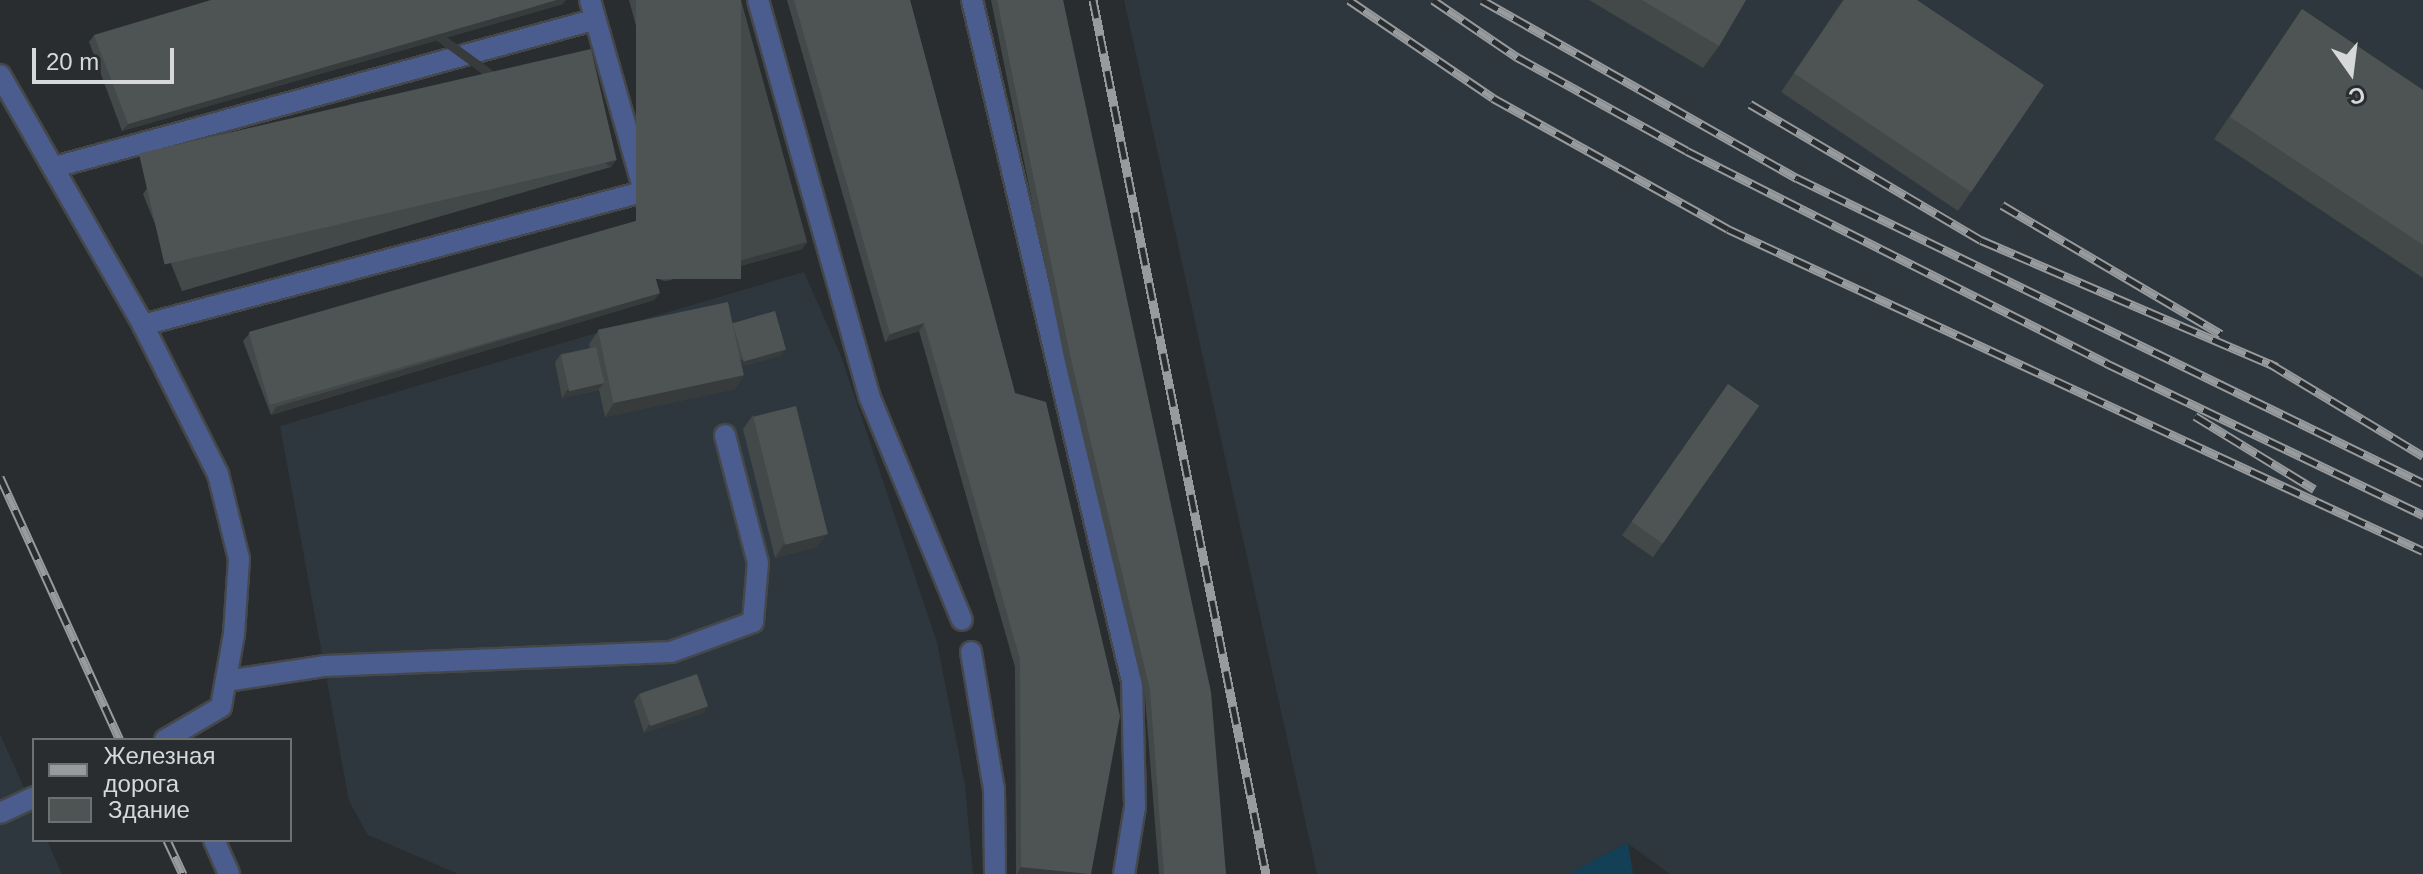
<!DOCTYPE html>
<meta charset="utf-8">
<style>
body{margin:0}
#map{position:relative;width:2423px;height:874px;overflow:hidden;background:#292d2f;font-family:Arial,sans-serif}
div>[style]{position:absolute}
.built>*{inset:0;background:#2d373d}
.green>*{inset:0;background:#134056}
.roads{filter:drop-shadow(2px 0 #45484a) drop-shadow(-2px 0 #45484a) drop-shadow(0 2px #45484a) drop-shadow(0 -2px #45484a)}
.service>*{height:20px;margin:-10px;padding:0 10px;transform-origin:10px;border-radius:10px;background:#4b5c8e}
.rail>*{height:9px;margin-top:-4.5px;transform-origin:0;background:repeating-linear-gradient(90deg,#292d2f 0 18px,#989b9d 0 36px);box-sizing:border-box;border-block:2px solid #989b9d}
.wall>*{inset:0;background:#434848;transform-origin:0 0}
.shaded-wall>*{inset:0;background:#373b3b;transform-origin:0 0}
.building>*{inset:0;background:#4e5454;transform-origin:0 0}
span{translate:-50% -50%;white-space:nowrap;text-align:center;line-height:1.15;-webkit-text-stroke:6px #292d2f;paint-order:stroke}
.legend{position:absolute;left:32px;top:738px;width:260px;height:104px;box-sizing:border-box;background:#292d2f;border:2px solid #6e7173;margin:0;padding:10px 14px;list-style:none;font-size:24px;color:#d6d8da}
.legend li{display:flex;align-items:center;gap:16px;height:40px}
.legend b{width:40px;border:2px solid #6e7173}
.north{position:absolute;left:2311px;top:32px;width:80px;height:80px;-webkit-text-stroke:6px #292d2f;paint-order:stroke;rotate:166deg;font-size:22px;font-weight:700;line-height:32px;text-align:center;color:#d6d8da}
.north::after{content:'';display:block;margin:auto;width:28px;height:36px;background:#d6d8da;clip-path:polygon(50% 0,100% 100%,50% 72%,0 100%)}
.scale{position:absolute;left:32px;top:48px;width:142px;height:36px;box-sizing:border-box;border:4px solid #d6d8da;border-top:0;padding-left:10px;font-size:24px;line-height:28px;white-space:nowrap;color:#d6d8da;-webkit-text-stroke:6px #292d2f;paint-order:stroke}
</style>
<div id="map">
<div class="built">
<div style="clip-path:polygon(1124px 0,2423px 0,2423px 874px,1670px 874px,1627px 843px,1568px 874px,1317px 874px)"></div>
<div style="clip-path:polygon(804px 272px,841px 356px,937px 642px,965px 785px,973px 874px,458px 874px,368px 835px,349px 801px,280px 426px)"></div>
<div style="clip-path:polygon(0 734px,34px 810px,34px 840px,47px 840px,62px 874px,0 874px)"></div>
</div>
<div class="green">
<div style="clip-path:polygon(1628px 843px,1633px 874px,1568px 874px,1627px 843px)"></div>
</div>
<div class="roads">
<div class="service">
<div style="left:590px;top:0;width:279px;rotate:74.2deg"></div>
<div style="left:758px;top:0;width:413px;rotate:74.3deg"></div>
<div style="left:870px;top:398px;width:240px;rotate:67.5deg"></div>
<div style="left:972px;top:0;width:700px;rotate:76.78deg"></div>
<div style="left:1132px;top:681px;width:126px;rotate:88.6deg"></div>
<div style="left:1135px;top:807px;width:68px;rotate:99.3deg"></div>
<div style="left:0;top:75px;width:288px;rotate:60.2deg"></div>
<div style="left:143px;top:325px;width:167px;rotate:63.3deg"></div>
<div style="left:218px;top:474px;width:88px;rotate:76.1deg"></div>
<div style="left:239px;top:559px;width:75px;rotate:93.8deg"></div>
<div style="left:234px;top:634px;width:74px;rotate:100.1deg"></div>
<div style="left:221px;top:707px;width:65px;rotate:149.5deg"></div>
<div style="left:55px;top:167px;width:558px;rotate:-15.28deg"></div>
<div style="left:143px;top:325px;width:516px;rotate:-14.92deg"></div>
<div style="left:971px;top:652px;width:140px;rotate:80.5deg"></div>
<div style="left:994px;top:790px;width:84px;rotate:89.3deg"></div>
<div style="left:226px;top:681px;width:99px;rotate:-8.7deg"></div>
<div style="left:324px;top:666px;width:347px;rotate:-2.3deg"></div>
<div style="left:671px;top:652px;width:87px;rotate:-20.1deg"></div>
<div style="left:753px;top:622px;width:59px;rotate:-85.2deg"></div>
<div style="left:758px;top:563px;width:132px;rotate:-104.5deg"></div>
<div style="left:0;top:813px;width:38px;rotate:-25deg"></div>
<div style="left:214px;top:840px;width:37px;rotate:66deg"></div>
</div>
</div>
<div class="rail">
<div style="left:1093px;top:0;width:891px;rotate:78.8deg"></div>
<div style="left:1349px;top:0;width:174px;rotate:34.2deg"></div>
<div style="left:1493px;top:98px;width:269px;rotate:29.1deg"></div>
<div style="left:1728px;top:229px;width:766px;rotate:24.86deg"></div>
<div style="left:1433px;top:0;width:102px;rotate:34.2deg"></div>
<div style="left:1517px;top:57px;width:194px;rotate:28.9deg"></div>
<div style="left:1687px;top:151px;width:470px;rotate:26.8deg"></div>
<div style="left:2106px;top:363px;width:352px;rotate:25.6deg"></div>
<div style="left:1482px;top:0;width:362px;rotate:29.5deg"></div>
<div style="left:1797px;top:178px;width:696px;rotate:25.98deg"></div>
<div style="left:1750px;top:104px;width:268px;rotate:30.5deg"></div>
<div style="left:1981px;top:240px;width:322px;rotate:23.2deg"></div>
<div style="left:2002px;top:205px;width:254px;rotate:30.5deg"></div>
<div style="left:2269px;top:363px;width:180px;rotate:31.1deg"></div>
<div style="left:2195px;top:416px;width:140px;rotate:31.5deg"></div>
<div style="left:0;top:477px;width:289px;rotate:65.5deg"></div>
<div style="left:167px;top:840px;width:38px;rotate:65deg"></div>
</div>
<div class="wall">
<div style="clip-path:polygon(629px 0,741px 0,807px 242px,802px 249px,704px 276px)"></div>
<div style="clip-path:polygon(787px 0,910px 0,1015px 393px,1091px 874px,1016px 874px,1015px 667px,919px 331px,885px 342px)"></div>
<div style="clip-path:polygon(991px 0,1063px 0,1226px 874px,1159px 874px,1145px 697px,1065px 362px)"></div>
<div style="clip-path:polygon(1589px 0,1746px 0,1719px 46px,1703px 68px)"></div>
<div style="clip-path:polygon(1843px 0,2044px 85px,1958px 211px,1781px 92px)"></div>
<div style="clip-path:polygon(563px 4px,122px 131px,89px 42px,94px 35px)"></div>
<div style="clip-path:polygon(2302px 9px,2423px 90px,2423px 278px,2214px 139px)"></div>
<div style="clip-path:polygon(616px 160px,611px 167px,182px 291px,143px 194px,148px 187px)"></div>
<div style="clip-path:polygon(660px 293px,654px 300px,271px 415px,243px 341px,249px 334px)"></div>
<div style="clip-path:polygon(733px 323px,781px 356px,742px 366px,744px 375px,735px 389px,605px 417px,599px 390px,562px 398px,555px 362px,561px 354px,590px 348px,589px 344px,598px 331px)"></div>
<div style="left:1728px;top:384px;width:38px;height:185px;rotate:35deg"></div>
<div style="clip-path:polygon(753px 415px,827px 534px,817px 547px,775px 558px,743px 429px)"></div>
<div style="clip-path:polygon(639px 694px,708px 706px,703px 713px,644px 733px,634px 701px)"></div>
</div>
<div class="shaded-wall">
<div style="clip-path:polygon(557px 0,566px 0,563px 4px,122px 131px,128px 124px)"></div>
<div style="left:616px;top:160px;width:9px;height:447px;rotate:126deg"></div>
<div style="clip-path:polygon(807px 242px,802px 249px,704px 276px,710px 269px)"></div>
<div style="clip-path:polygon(660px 293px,654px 300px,271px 415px,276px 407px)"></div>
<div style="clip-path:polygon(924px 323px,919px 331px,885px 342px,890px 334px)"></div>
<div style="clip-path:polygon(786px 349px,781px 356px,731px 369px,736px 361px)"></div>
<div style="clip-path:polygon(744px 375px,735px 389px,605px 417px,614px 403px)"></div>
<div style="clip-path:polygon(604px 383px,598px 390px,562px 398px,567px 390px)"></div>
<div style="clip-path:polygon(827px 534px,817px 547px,775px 558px,784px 544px)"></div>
<div style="clip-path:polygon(708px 706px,703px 713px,644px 733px,649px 725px)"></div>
<div style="clip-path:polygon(1021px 867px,1087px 874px,1017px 874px)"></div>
</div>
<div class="building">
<div style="clip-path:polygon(211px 0,557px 0,128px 124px,94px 35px)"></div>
<div style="left:636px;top:0;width:105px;height:279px"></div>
<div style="clip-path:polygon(794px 0,910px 0,1015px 393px,1046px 402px,1120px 716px,1091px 874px,1021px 867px,1020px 659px,924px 323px,890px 334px)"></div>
<div style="clip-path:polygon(997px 0,1063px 0,1211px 692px,1226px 874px,1164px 874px,1150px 690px,1070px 355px)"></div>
<div style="clip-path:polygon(1642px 0,1746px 0,1719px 46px)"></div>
<div style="clip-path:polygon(1844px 0,1917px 0,2044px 85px,1971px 192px,1794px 73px)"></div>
<div style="clip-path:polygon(2302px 9px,2423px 90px,2423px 245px,2230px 117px)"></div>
<div style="left:591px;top:49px;width:114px;height:464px;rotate:77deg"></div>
<div style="left:639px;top:220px;width:76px;height:406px;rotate:74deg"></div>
<div style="left:728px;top:302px;width:75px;height:133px;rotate:78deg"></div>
<div style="left:775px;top:311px;width:40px;height:44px;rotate:74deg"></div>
<div style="left:596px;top:347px;width:37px;height:36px;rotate:77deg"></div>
<div style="left:1728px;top:384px;width:38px;height:168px;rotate:35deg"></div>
<div style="left:796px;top:406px;width:132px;height:44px;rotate:76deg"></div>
<div style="left:697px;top:674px;width:34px;height:61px;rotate:71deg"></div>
</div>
<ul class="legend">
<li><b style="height:10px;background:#989b9d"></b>Железная дорога</li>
<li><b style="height:22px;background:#4e5454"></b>Здание</li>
</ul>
<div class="north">С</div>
<div class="scale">20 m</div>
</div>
